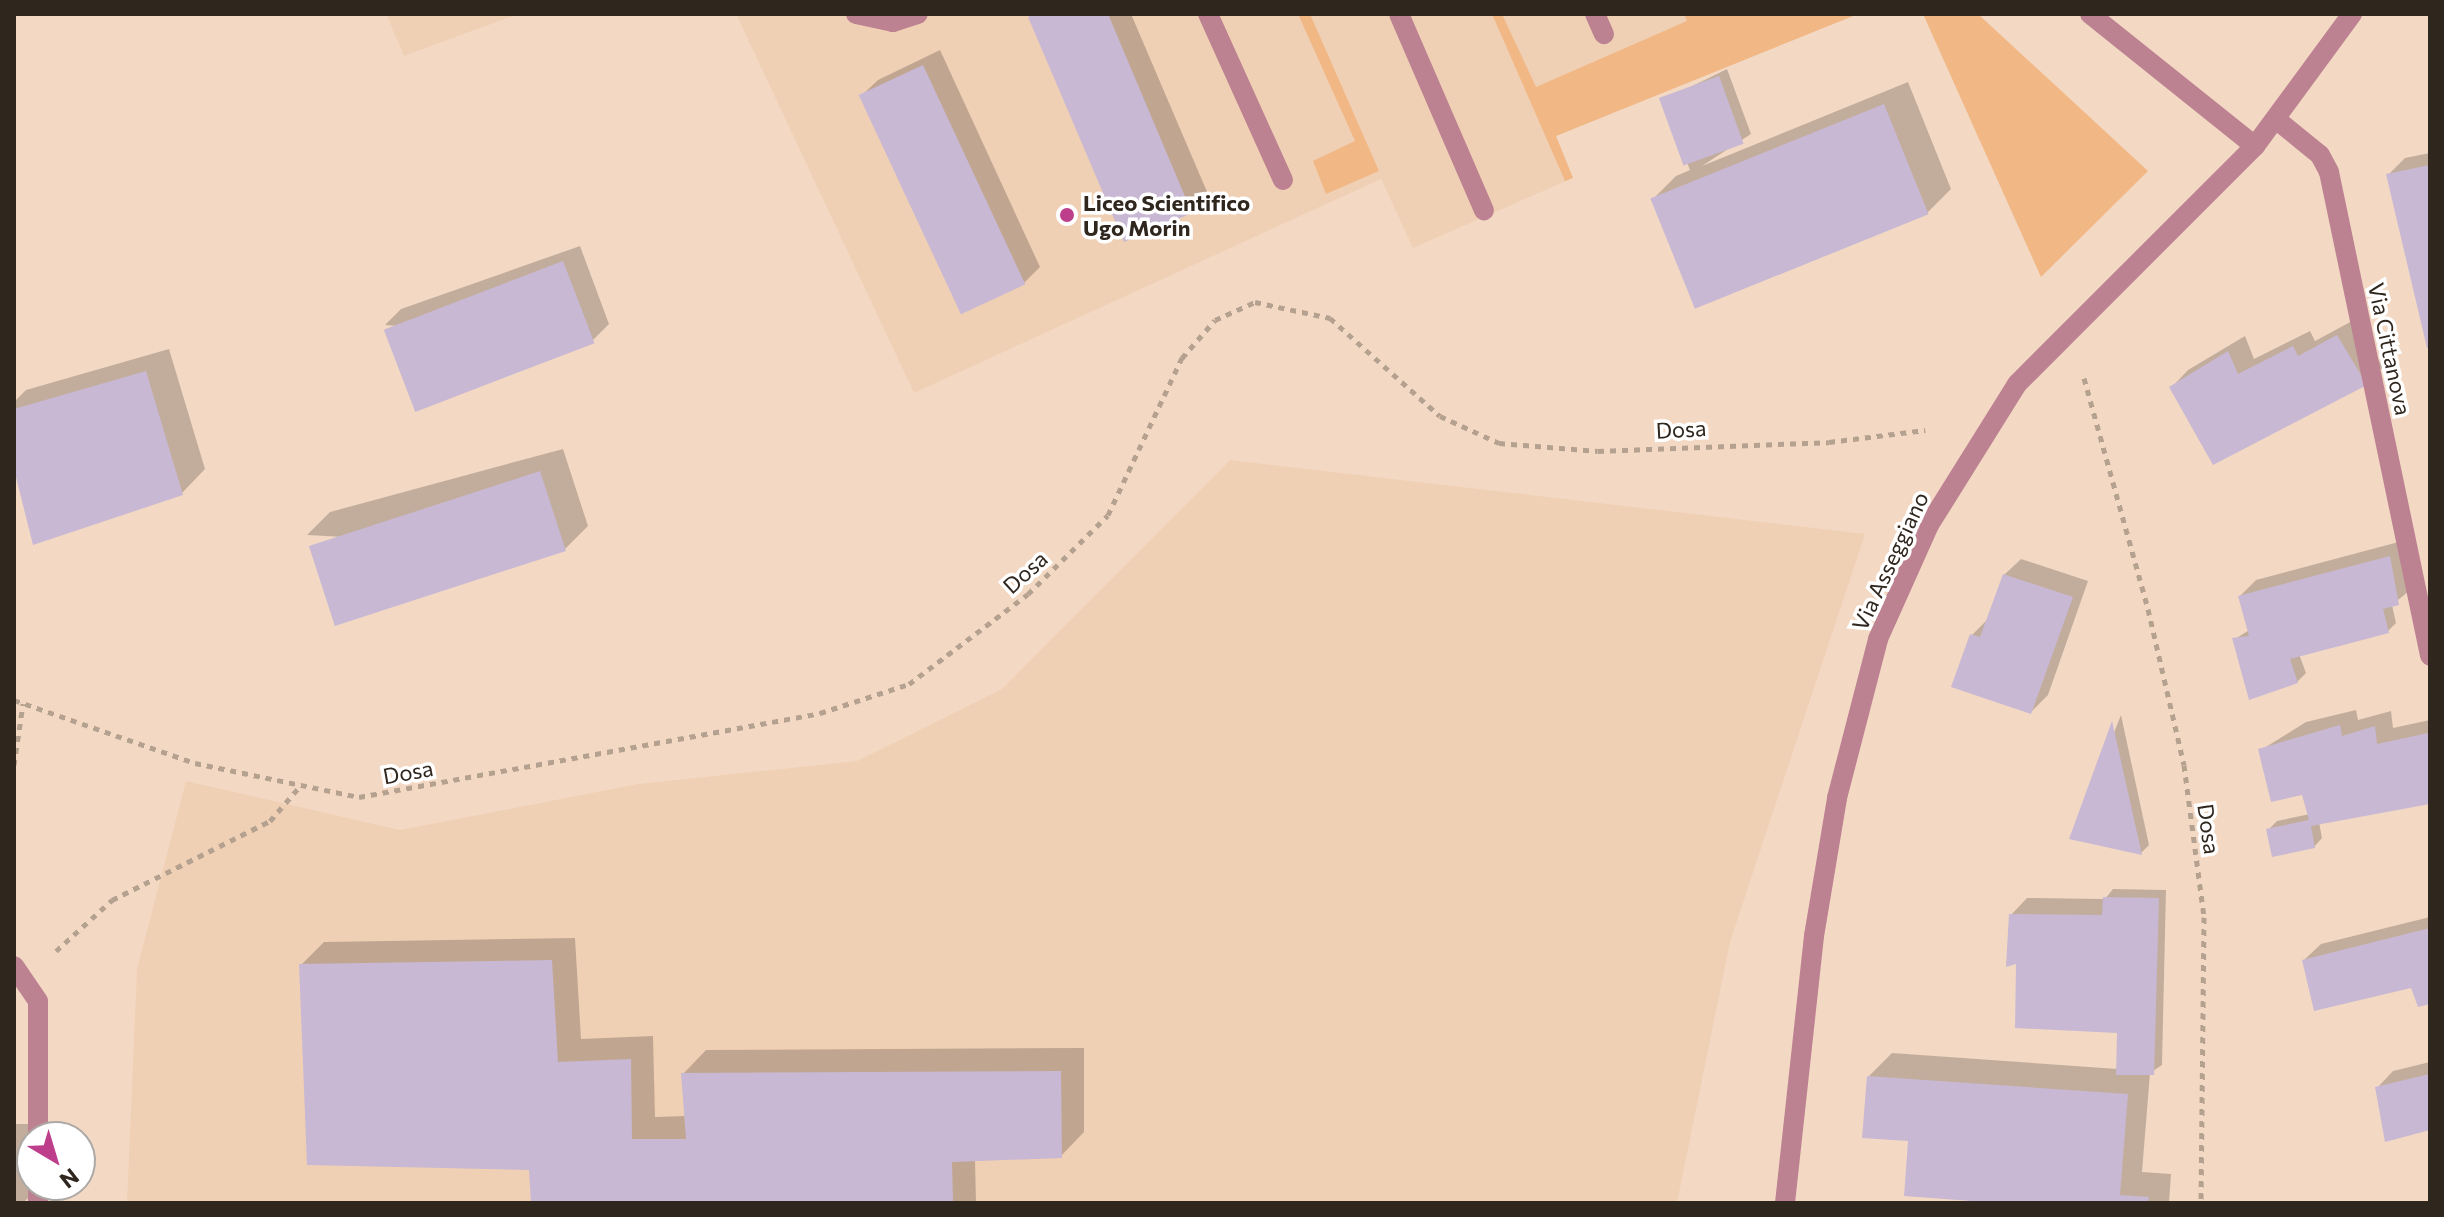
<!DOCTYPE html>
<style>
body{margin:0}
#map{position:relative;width:2444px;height:1217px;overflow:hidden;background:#f3d9c4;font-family:Commissioner,sans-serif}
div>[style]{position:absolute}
.built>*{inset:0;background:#f0d0b5}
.green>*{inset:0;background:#f1b785}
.shadow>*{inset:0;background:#0003}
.building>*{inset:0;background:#c8b8d3;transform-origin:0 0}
.path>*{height:5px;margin-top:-2.5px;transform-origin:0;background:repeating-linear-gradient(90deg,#b5a190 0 6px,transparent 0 12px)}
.minor>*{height:20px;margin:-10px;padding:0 10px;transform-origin:10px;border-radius:10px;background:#bd8291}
.dots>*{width:22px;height:22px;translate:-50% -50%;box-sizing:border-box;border:4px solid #fff;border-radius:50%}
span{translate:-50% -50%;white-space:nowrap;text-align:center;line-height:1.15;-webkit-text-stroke:7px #fff;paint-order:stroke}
.poi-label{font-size:22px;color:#2f261e;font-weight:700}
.left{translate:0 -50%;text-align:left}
.street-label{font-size:22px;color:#2f261e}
.frame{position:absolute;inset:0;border:16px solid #2f261e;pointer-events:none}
.north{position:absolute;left:16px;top:1121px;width:80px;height:80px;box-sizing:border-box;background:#fff;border:2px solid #aca8a5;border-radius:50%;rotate:142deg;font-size:22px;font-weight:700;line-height:32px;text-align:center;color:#2f261e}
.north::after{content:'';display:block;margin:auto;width:28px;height:36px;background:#bd3f8c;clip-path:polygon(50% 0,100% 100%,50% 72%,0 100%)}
</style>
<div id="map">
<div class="built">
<div style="clip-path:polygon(386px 14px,518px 14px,404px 56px)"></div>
<div style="clip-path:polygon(736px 14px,1858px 14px,1556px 136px,1573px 178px,1413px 248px,1381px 179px,914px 393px)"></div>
<div style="clip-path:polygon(1230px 460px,1865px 534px,1730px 942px,1677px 1203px,127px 1203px,137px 969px,186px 781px,400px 830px,638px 784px,857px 761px,1002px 689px)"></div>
</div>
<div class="green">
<div style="clip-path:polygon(1298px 14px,1310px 14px,1379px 171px,1326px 194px,1313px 161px,1355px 141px)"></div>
<div style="clip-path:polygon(1492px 14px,1502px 14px,1536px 87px,1687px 21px,1684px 14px,1858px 14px,1556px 136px,1573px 178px,1565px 181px)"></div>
<div style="clip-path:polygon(1923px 14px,1978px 14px,2148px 171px,2041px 277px)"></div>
</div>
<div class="shadow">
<div style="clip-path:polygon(1034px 14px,1131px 14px,1208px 194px,1191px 211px,1125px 239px,1030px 18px)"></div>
<div style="clip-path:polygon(940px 50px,1040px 267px,1023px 284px,861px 96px,878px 80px)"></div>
<div style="clip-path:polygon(1727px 69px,1751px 134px,1702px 166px,1908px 82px,1951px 189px,1928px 212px,1653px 199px,1676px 176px,1690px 170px,1662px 101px)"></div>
<div style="clip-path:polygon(2430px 153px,2430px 345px,2429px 346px,2388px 175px,2405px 158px)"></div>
<div style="clip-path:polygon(580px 246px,609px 324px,592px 341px,385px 325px,401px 309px)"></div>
<div style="clip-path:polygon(2354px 320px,2383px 367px,2366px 384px,2172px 387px,2188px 370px,2245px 336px,2254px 359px,2310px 331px,2315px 341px)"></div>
<div style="clip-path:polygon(169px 349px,205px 469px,182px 493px,14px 460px,14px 402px,26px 390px)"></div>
<div style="clip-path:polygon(563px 449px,588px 526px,565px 549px,307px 535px,330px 512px)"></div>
<div style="clip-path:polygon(2406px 540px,2415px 586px,2392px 605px,2396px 623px,2388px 631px,2299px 654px,2306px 673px,2297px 682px,2235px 639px,2251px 629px,2240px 596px,2256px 580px)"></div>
<div style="clip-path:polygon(2021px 559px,2088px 581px,2048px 695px,2031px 712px,1972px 635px,1989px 618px,2004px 575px)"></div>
<div style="clip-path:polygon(2356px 710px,2358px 720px,2391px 711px,2393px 728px,2430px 720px,2430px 802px,2319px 822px,2322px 838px,2314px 847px,2268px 830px,2277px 821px,2310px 814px,2303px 791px,2261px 750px,2306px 722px)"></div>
<div style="clip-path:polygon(2121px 715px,2149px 845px,2141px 853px,2072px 838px)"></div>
<div style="clip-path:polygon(2113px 889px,2166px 890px,2162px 1065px,2150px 1073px,2142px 1172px,2171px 1174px,2169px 1203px,2027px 1203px,1911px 1139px,1869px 1076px,1892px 1053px,2118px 1069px,2119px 1031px,2018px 962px,2011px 915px,2027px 898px,2105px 899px)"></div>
<div style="clip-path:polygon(2430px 917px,2430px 1002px,2412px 985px,2304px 960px,2321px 944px)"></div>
<div style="clip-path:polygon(575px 938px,581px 1039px,653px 1036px,655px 1117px,686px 1116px,683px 1074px,706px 1050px,1084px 1048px,1084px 1132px,1061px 1156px,975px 1159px,976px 1203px,533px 1203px,530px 1168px,301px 965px,324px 942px)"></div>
<div style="clip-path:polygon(2430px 1062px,2430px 1128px,2377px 1088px,2393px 1071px)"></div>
<div style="clip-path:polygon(14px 1124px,29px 1124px,28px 1198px,23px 1203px,14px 1203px)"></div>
</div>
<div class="building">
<div style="clip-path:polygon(1035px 14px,1108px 14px,1192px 213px,1124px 242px,1028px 17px)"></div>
<div style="left:923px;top:65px;width:242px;height:71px;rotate:65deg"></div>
<div style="left:1719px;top:76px;width:72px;height:64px;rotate:70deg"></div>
<div style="left:1884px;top:104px;width:119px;height:252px;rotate:68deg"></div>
<div style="clip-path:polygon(2430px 165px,2430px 347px,2427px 348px,2386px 174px)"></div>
<div style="left:563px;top:261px;width:88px;height:192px;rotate:69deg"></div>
<div style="clip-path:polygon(2337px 335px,2367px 385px,2213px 465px,2169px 387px,2228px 351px,2238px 374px,2293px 346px,2298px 356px)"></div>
<div style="clip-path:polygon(146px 371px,183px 495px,33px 545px,14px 469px,14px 409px)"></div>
<div style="left:540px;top:471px;width:84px;height:243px;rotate:72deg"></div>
<div style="clip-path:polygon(2390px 556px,2399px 605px,2383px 609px,2389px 633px,2290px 659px,2298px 683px,2249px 700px,2232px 638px,2249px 636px,2238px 596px)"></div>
<div style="clip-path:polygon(2003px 574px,2073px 597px,2031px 714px,1951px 687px,1970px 634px,1980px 637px)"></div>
<div style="clip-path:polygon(2112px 721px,2142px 855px,2069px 839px)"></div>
<div style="clip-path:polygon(2340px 725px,2342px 736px,2375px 726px,2377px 744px,2428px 733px,2430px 804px,2311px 826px,2315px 848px,2272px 857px,2266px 829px,2309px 820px,2302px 795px,2271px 802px,2258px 749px)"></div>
<div style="clip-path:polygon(2103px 897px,2159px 898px,2154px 1075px,2116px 1075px,2117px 1033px,2015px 1028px,2016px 964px,2006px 967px,2009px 914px,2102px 915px)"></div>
<div style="clip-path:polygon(2430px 928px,2430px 1004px,2418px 1007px,2411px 988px,2314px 1011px,2302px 960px)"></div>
<div style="clip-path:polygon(552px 960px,558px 1062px,631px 1059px,632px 1139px,686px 1139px,681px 1073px,1061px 1071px,1062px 1158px,952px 1162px,953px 1203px,531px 1203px,529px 1170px,307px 1165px,299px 964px)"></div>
<div style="clip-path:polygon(2430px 1074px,2430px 1130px,2385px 1142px,2375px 1087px)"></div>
<div style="clip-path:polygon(1867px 1076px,2128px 1094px,2120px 1195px,2149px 1197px,2148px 1203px,1998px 1203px,1904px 1196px,1908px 1141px,1862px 1138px)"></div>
</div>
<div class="path">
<div style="left:2084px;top:378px;width:240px;rotate:74.5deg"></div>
<div style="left:2148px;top:609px;width:160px;rotate:77deg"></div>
<div style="left:2184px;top:765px;width:153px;rotate:82.5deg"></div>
<div style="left:2204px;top:917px;width:286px;rotate:90.6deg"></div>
<div style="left:14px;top:700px;width:192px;rotate:19.2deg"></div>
<div style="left:195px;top:763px;width:167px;rotate:11.7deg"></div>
<div style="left:359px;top:797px;width:469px;rotate:-10.3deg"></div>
<div style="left:820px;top:713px;width:94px;rotate:-18deg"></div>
<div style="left:909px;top:684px;width:149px;rotate:-37.1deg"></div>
<div style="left:1028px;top:594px;width:112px;rotate:-44.6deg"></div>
<div style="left:1108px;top:515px;width:174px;rotate:-64.8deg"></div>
<div style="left:1182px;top:358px;width:50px;rotate:-49deg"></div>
<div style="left:1215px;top:320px;width:44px;rotate:-24.2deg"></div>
<div style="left:1255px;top:302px;width:77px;rotate:12deg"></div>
<div style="left:1330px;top:318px;width:147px;rotate:41.7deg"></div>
<div style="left:1440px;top:416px;width:65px;rotate:24.6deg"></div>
<div style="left:1499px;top:443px;width:99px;rotate:4.6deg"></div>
<div style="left:1598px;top:451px;width:231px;rotate:-2.2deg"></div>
<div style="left:1829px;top:442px;width:97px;rotate:-7.1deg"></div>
<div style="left:14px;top:765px;width:62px;rotate:-81.6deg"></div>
<div style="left:56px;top:951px;width:76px;rotate:-42.3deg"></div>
<div style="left:112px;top:900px;width:177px;rotate:-26.6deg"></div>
<div style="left:270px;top:821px;width:48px;rotate:-49.3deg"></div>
</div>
<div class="minor">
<div style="left:856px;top:14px;width:38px;rotate:12deg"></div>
<div style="left:893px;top:22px;width:26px;rotate:-18deg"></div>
<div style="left:1208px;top:14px;width:182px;rotate:65.7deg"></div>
<div style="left:1399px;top:14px;width:214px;rotate:66.6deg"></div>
<div style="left:1595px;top:14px;width:22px;rotate:66deg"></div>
<div style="left:2090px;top:14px;width:211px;rotate:38.7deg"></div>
<div style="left:2277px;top:120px;width:55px;rotate:39.1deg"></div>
<div style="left:2320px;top:155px;width:19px;rotate:62deg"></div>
<div style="left:2329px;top:172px;width:494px;rotate:78.2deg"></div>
<div style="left:14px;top:966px;width:42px;rotate:55.6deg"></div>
<div style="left:38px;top:1001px;width:136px;rotate:90deg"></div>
<div style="left:38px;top:1203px;width:18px;rotate:-90deg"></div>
<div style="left:1785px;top:1203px;width:269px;rotate:-83.8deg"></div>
<div style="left:1814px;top:936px;width:140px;rotate:-80.5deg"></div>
<div style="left:1837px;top:798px;width:164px;rotate:-75.5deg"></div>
<div style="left:1878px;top:639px;width:125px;rotate:-65.9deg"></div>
<div style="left:1929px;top:525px;width:166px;rotate:-58deg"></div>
<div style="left:2017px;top:384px;width:337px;rotate:-45deg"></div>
<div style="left:2255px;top:146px;width:164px;rotate:-53.7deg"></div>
</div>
<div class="dots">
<div style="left:1067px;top:215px;background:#bd3f8c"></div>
</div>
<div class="poi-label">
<span class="left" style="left:1083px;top:215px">Liceo Scientifico<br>Ugo Morin</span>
</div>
<div class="street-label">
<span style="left:2390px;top:349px;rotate:78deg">Via Cittanova</span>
<span style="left:1681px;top:429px;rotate:-3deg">Dosa</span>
<span style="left:1890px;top:561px;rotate:-65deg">Via Asseggiano</span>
<span style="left:1025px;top:572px;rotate:-42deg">Dosa</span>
<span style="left:408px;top:772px;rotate:-10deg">Dosa</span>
<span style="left:2209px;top:829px;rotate:82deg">Dosa</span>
</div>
<div class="frame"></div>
<div class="north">N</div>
</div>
